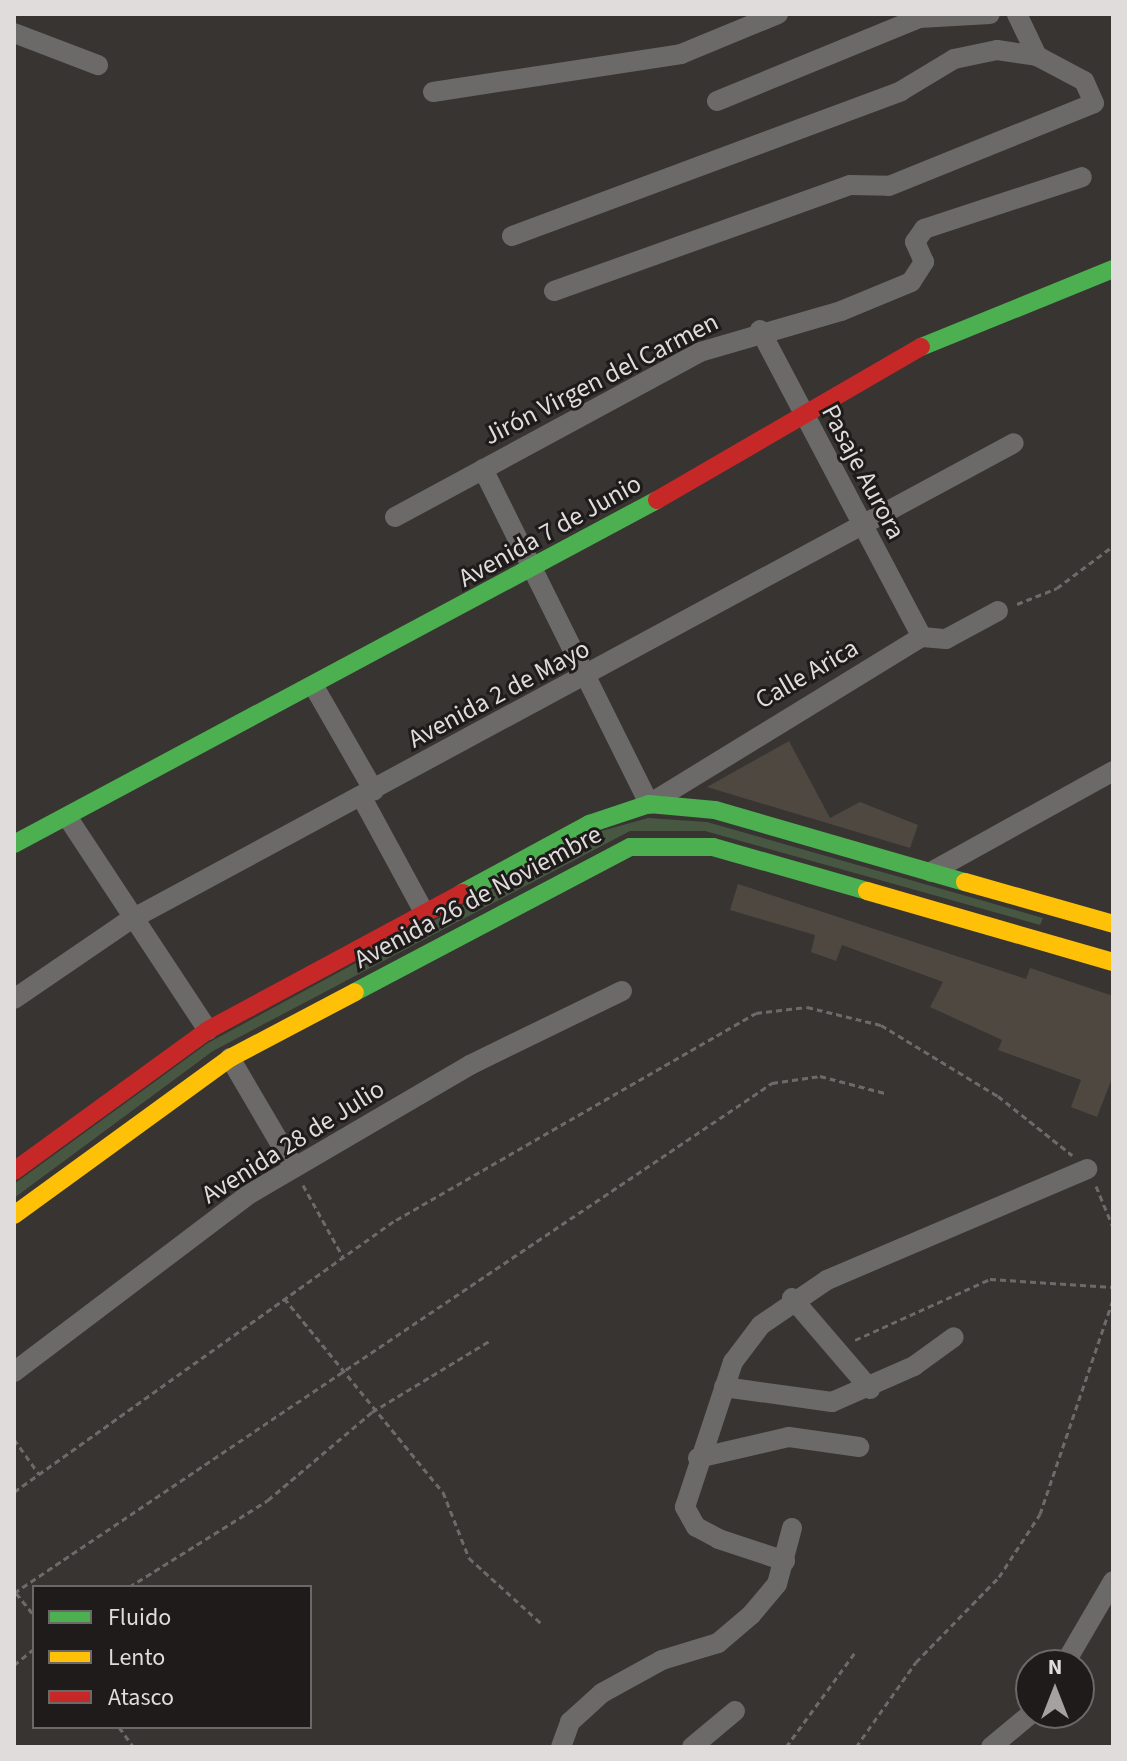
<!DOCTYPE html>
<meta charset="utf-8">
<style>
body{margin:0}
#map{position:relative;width:1127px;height:1761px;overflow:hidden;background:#373432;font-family:"Source Sans 3",sans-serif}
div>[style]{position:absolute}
.green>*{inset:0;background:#475742}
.building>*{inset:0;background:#4e4841}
.path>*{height:3px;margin-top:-1.5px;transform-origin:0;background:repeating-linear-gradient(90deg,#6d6a69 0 6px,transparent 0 10px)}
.street>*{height:20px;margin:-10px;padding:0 10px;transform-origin:10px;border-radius:10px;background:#6c6a69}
.fast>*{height:18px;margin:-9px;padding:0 9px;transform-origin:9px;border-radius:9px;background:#4caf50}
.slow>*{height:18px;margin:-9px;padding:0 9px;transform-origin:9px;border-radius:9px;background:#ffc107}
.jam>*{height:18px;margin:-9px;padding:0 9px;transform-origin:9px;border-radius:9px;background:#c62828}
span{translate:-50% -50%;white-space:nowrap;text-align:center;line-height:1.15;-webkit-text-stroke:6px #1e1b1a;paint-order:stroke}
.street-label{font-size:26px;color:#dfdcdb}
.frame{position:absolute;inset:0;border:16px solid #dfdcdb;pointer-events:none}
.legend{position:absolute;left:32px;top:1585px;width:280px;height:144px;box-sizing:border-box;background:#1e1b1a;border:2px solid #6b6867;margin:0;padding:10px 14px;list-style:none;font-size:24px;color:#dfdcdb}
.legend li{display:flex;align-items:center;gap:16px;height:40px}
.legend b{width:40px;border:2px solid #6b6867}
.north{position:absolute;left:1015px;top:1649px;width:80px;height:80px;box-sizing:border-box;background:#1e1b1a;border:2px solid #6b6867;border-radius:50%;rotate:0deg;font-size:22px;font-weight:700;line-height:32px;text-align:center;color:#dfdcdb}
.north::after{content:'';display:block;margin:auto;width:28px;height:36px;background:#a4a1a0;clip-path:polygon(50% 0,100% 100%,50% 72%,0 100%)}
</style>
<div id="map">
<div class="green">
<div style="clip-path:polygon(648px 818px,707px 822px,1043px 918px,1040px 925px,705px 831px,630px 831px,213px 1051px,14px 1198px,14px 1184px,208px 1043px,598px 832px)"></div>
</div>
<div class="building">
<div style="clip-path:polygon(789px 741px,830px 818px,860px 802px,918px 825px,910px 848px,707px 787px)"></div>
<div style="clip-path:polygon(738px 884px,1026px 979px,1030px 968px,1113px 996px,1113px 1076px,1097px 1117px,1071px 1107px,1081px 1080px,998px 1050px,1002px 1040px,930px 1007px,943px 982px,842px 945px,836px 961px,811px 952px,815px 935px,730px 910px)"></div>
</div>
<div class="path">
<div style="left:1017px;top:604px;width:43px;rotate:-21.8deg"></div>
<div style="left:1057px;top:588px;width:70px;rotate:-36.9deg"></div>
<div style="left:303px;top:1185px;width:82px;rotate:60.9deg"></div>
<div style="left:1096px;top:1186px;width:44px;rotate:67.5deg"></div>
<div style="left:284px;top:1298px;width:251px;rotate:50.7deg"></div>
<div style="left:443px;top:1492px;width:71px;rotate:68.5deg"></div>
<div style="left:469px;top:1558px;width:97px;rotate:42.1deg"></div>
<div style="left:855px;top:1340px;width:148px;rotate:-24.3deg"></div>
<div style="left:990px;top:1279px;width:123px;rotate:3.7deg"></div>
<div style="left:14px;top:1439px;width:43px;rotate:54.5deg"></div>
<div style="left:14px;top:1492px;width:469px;rotate:-35.5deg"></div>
<div style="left:396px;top:1220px;width:415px;rotate:-29.9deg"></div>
<div style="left:756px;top:1013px;width:51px;rotate:-6.7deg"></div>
<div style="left:807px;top:1007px;width:76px;rotate:13.7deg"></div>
<div style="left:881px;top:1025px;width:137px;rotate:31.3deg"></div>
<div style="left:998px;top:1096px;width:95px;rotate:38.6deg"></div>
<div style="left:129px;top:1587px;width:164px;rotate:-32deg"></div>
<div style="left:268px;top:1500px;width:136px;rotate:-40.2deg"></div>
<div style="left:372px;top:1412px;width:139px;rotate:-31.2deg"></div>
<div style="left:14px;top:1593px;width:914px;rotate:-33.93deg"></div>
<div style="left:772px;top:1083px;width:49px;rotate:-8.3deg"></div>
<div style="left:820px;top:1076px;width:67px;rotate:14.7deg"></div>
<div style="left:16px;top:1593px;width:28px;rotate:51deg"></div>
<div style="left:14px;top:1665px;width:26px;rotate:-39deg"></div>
<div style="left:119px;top:1727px;width:24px;rotate:54deg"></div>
<div style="left:786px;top:1747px;width:119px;rotate:-53.9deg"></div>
<div style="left:856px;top:1747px;width:104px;rotate:-54.8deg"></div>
<div style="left:916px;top:1662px;width:119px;rotate:-45.7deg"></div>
<div style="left:999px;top:1577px;width:75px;rotate:-56.9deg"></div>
<div style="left:1040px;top:1514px;width:227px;rotate:-71.2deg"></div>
</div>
<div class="street">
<div style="left:14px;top:33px;width:90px;rotate:20.9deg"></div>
<div style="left:433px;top:92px;width:251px;rotate:-8.7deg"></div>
<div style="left:681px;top:54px;width:105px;rotate:-22.4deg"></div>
<div style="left:717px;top:101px;width:218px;rotate:-22.3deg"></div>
<div style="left:919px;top:18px;width:71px;rotate:-3.2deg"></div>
<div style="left:512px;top:236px;width:415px;rotate:-20.4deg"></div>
<div style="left:901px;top:91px;width:62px;rotate:-31.1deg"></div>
<div style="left:954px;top:59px;width:44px;rotate:-11.8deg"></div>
<div style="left:997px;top:50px;width:40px;rotate:8.5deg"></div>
<div style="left:1037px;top:56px;width:47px;rotate:-115.5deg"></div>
<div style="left:554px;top:291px;width:314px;rotate:-19.7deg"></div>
<div style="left:850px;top:185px;width:39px;rotate:1deg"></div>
<div style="left:889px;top:186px;width:221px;rotate:-22deg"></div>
<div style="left:1094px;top:103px;width:24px;rotate:-114deg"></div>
<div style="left:1084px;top:81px;width:53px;rotate:-152deg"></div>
<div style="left:760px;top:330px;width:347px;rotate:62.2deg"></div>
<div style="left:483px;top:469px;width:374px;rotate:63.6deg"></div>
<div style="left:649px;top:804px;width:320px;rotate:-31.5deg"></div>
<div style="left:922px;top:637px;width:24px;rotate:5deg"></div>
<div style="left:946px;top:639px;width:59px;rotate:-28.3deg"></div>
<div style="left:395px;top:517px;width:347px;rotate:-28.4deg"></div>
<div style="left:700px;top:352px;width:147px;rotate:-16.2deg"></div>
<div style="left:841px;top:311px;width:76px;rotate:-22.5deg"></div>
<div style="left:911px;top:282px;width:24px;rotate:-57deg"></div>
<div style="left:924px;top:262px;width:22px;rotate:-114deg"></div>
<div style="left:915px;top:242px;width:16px;rotate:-55deg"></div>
<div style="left:924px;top:229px;width:166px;rotate:-18.2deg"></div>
<div style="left:316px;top:690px;width:116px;rotate:60.1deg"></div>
<div style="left:361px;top:796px;width:132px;rotate:61.5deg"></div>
<div style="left:68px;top:818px;width:254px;rotate:56.6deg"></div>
<div style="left:931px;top:872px;width:208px;rotate:-29deg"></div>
<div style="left:14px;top:999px;width:140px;rotate:-34.3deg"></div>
<div style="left:130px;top:920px;width:1004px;rotate:-28.35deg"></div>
<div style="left:230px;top:1058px;width:126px;rotate:59.6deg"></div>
<div style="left:792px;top:1298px;width:120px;rotate:49.4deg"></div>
<div style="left:14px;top:1372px;width:297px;rotate:-37.1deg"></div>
<div style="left:251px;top:1193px;width:254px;rotate:-30.3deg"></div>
<div style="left:470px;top:1065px;width:169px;rotate:-26deg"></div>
<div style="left:724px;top:1387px;width:109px;rotate:7.9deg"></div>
<div style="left:832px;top:1402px;width:90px;rotate:-23.7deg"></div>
<div style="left:914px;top:1366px;width:49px;rotate:-35.9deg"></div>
<div style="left:698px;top:1458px;width:93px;rotate:-13deg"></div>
<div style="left:789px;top:1437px;width:71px;rotate:8.1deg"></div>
<div style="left:785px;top:1561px;width:70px;rotate:-161.6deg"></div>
<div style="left:719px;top:1539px;width:26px;rotate:-152deg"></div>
<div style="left:696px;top:1527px;width:23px;rotate:-119deg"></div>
<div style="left:685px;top:1507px;width:153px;rotate:-71.7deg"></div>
<div style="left:733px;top:1362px;width:46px;rotate:-52.9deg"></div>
<div style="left:761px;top:1325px;width:80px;rotate:-34.3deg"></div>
<div style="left:827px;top:1280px;width:283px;rotate:-23.1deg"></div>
<div style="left:1064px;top:1665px;width:97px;rotate:-59.7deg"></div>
<div style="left:561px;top:1747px;width:27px;rotate:-70deg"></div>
<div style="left:570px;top:1722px;width:43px;rotate:-42.2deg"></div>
<div style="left:602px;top:1693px;width:68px;rotate:-28.8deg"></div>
<div style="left:662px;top:1660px;width:59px;rotate:-16.9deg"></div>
<div style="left:718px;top:1643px;width:43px;rotate:-40.3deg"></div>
<div style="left:751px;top:1615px;width:40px;rotate:-50deg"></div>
<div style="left:777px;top:1584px;width:58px;rotate:-75deg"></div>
<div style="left:692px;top:1747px;width:56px;rotate:-39.9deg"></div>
<div style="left:991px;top:1747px;width:53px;rotate:-39.7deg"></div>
</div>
<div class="fast">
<div style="left:921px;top:347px;width:207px;rotate:-22.1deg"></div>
<div style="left:14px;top:844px;width:729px;rotate:-28.15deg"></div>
<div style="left:462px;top:893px;width:145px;rotate:-28.5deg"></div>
<div style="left:589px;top:824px;width:63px;rotate:-18.4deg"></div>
<div style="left:649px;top:804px;width:66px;rotate:5.2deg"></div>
<div style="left:715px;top:810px;width:260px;rotate:16.1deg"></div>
<div style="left:355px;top:992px;width:311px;rotate:-27.8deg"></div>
<div style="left:630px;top:847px;width:83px"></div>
<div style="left:713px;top:847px;width:160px;rotate:15.9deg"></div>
</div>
<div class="slow">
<div style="left:965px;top:882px;width:154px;rotate:15.8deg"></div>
<div style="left:867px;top:891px;width:256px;rotate:16.1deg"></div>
<div style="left:14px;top:1215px;width:267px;rotate:-36deg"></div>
<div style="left:230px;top:1058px;width:141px;rotate:-27.8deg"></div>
</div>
<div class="jam">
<div style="left:657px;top:500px;width:305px;rotate:-30.1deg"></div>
<div style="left:14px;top:1171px;width:240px;rotate:-36deg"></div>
<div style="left:208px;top:1030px;width:289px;rotate:-28.3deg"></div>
</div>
<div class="street-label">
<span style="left:601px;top:379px;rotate:-27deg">Jirón Virgen del Carmen</span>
<span style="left:863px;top:472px;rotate:62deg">Pasaje Aurora</span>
<span style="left:550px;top:531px;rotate:-29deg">Avenida 7 de Junio</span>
<span style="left:807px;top:674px;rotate:-30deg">Calle Arica</span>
<span style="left:499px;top:694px;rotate:-28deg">Avenida 2 de Mayo</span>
<span style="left:478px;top:897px;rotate:-28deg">Avenida 26 de Noviembre</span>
<span style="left:293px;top:1142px;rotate:-32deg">Avenida 28 de Julio</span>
</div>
<div class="frame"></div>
<ul class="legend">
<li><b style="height:10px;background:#4caf50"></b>Fluido</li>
<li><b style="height:10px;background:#ffc107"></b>Lento</li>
<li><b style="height:10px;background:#c62828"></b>Atasco</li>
</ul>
<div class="north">N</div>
</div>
